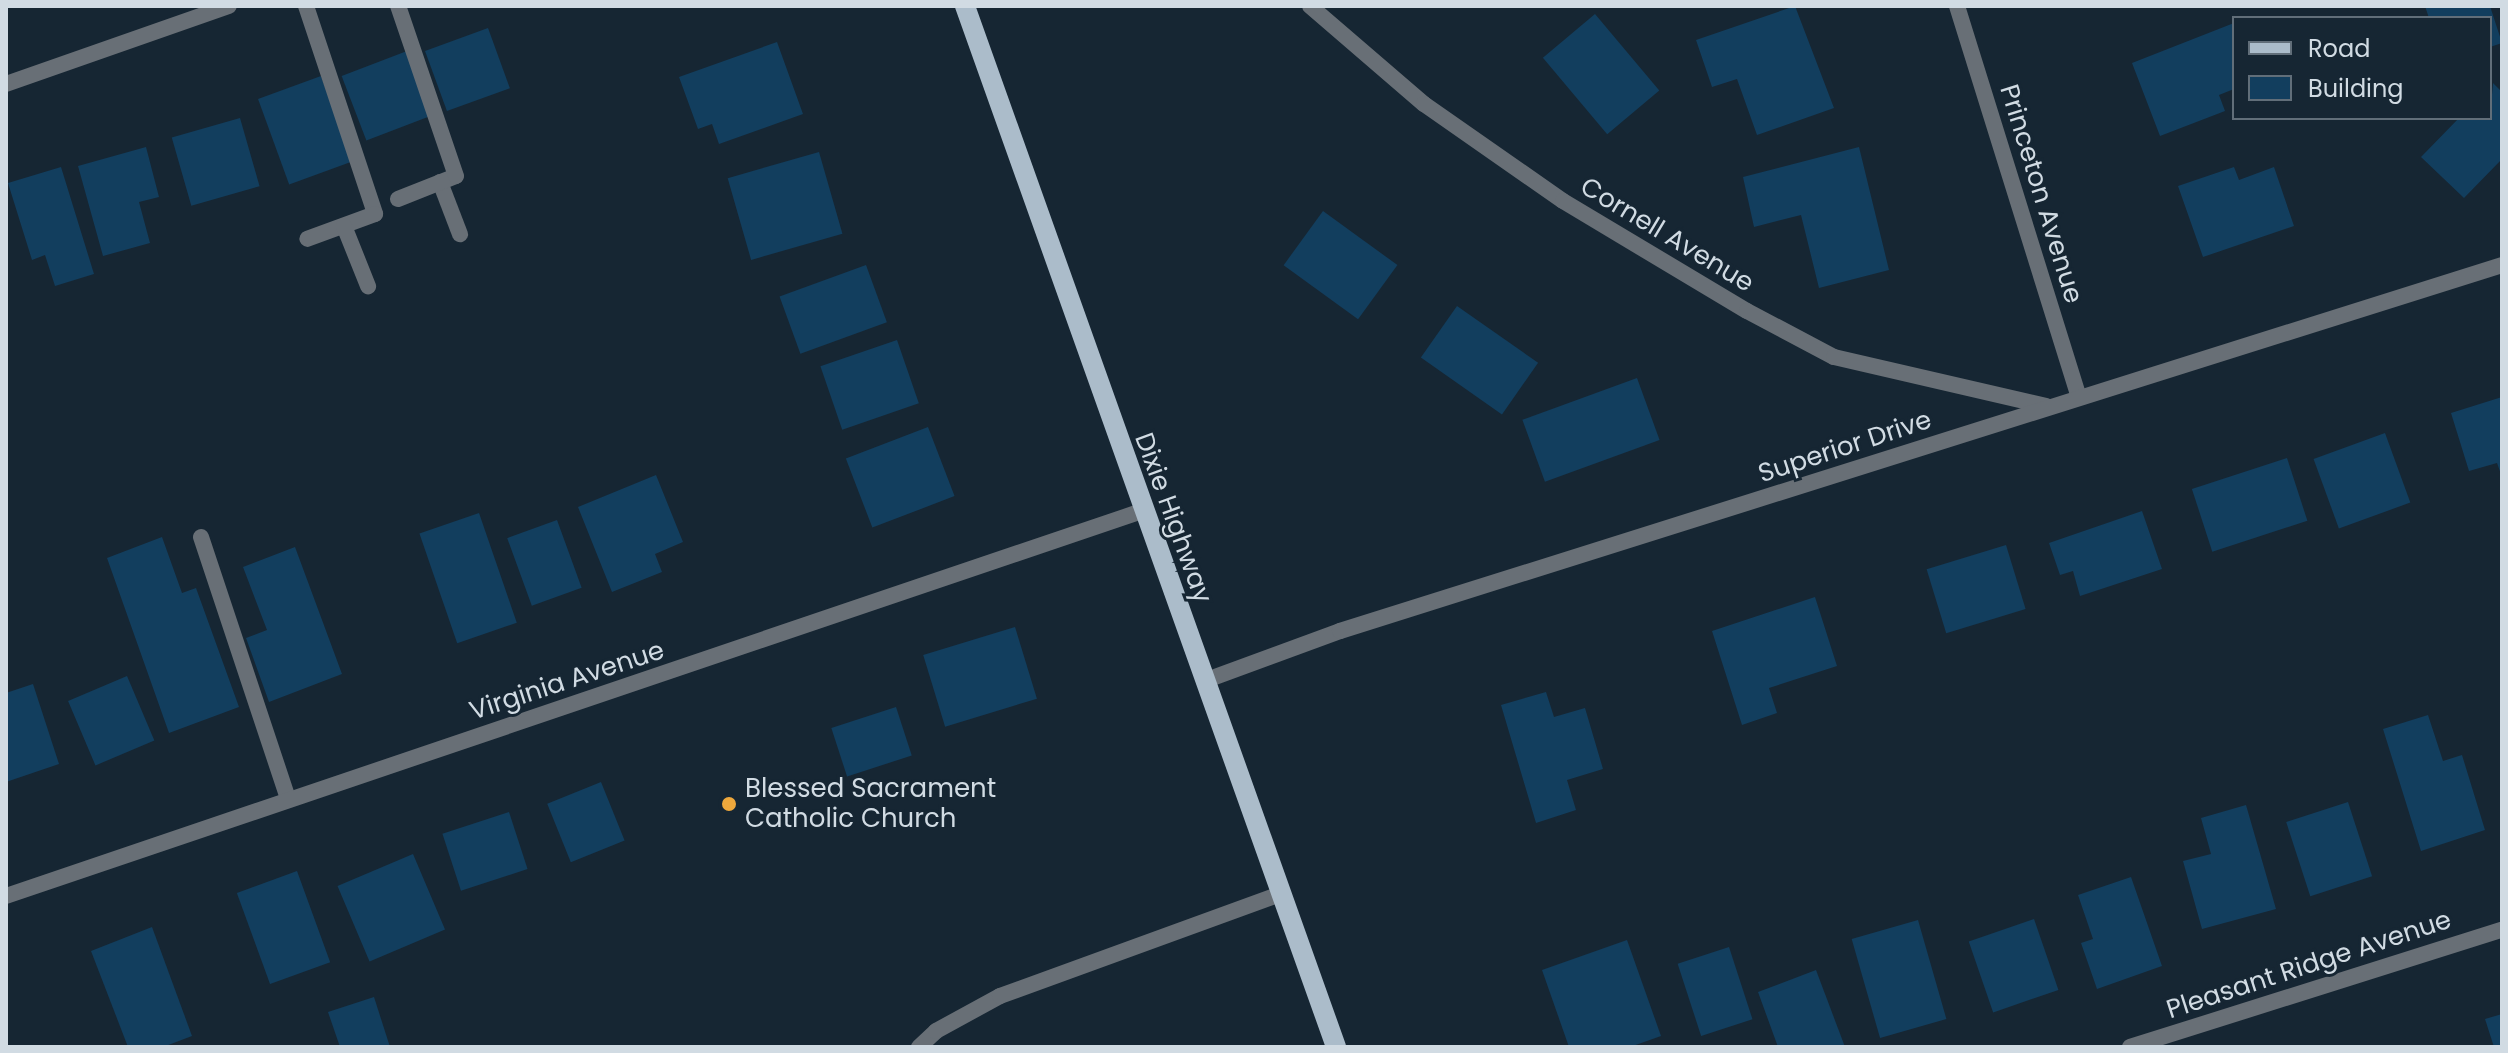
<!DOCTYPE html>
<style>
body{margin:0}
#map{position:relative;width:2508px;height:1053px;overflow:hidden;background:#162633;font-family:Poppins,sans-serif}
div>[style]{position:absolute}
.building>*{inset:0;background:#123e5e;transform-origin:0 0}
.service>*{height:16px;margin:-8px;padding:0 8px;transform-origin:8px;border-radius:8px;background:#686f76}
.minor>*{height:16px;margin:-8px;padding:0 8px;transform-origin:8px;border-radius:8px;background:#686f76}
.primary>*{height:20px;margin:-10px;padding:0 10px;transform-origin:10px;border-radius:10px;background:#abbcca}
.dots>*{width:22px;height:22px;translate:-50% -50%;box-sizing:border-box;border:4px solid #162633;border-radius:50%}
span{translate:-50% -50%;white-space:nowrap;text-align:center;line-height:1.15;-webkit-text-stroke:6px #162633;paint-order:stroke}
.street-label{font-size:26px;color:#d1dbe3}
.poi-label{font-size:26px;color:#d1dbe3}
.left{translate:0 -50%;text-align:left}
.frame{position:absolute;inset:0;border:8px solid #d1dbe3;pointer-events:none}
.legend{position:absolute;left:2232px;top:16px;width:260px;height:104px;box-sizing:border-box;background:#162633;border:2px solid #616e79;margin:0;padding:10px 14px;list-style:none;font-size:24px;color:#d1dbe3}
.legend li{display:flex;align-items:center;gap:16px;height:40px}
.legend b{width:40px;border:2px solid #616e79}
</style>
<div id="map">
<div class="building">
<div style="clip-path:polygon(1795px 6px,1834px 108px,1757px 135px,1737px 79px,1712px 87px,1696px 40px)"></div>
<div style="clip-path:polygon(2425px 6px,2490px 6px,2502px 43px,2490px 47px,2490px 18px,2429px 18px)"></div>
<div style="left:1595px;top:14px;width:100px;height:68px;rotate:50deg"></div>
<div style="clip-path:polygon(2234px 23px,2234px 89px,2219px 95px,2225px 111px,2160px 136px,2132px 63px)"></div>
<div style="left:488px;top:28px;width:64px;height:67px;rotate:70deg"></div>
<div style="clip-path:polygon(777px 42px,803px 114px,719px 144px,712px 124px,698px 129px,679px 77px)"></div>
<div style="left:407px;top:51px;width:69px;height:70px;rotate:69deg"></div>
<div style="left:321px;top:76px;width:91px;height:67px;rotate:70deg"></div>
<div style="clip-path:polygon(2493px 83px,2502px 92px,2502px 159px,2464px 198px,2421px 157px,2459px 118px,2490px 118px)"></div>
<div style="left:240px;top:118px;width:71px;height:71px;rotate:74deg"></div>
<div style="clip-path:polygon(146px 147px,159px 197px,139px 202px,150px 243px,103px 256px,78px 166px)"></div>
<div style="clip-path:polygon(1859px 147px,1889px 270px,1819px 288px,1801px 215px,1754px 227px,1743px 177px)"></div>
<div style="left:819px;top:152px;width:85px;height:95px;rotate:74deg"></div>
<div style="clip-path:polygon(61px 167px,94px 274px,55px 286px,45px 255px,32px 260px,8px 183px)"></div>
<div style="clip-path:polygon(2234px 167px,2239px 180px,2274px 167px,2294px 226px,2203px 257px,2178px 186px)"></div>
<div style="left:1323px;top:211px;width:92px;height:67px;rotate:36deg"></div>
<div style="left:866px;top:265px;width:61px;height:92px;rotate:70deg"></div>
<div style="left:1457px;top:306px;width:99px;height:63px;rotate:35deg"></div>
<div style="left:897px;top:340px;width:67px;height:81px;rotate:71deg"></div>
<div style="left:1637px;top:378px;width:66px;height:122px;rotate:70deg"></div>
<div style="clip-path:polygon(2502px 397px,2502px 477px,2497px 463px,2469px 471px,2451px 413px)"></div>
<div style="left:928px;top:427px;width:74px;height:88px;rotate:69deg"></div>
<div style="left:2385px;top:433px;width:74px;height:76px;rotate:70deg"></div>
<div style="left:2287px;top:458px;width:66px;height:100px;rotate:72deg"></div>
<div style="clip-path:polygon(656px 475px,683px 542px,655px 554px,662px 572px,612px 592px,578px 507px)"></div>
<div style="clip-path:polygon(2142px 511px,2162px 569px,2080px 596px,2073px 571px,2060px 575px,2049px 543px)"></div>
<div style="left:479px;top:513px;width:116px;height:63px;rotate:71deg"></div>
<div style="left:557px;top:520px;width:72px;height:53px;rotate:70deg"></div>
<div style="clip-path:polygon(162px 537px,182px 593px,196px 588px,239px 707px,169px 733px,107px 558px)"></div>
<div style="left:2006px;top:545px;width:67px;height:83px;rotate:73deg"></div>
<div style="clip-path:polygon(295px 547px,342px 674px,269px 702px,246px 638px,267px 630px,243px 567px)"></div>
<div style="clip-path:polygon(1815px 597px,1837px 666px,1769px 688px,1777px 713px,1742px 725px,1712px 631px)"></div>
<div style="left:1015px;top:627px;width:75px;height:96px;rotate:73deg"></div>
<div style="left:127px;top:676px;width:70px;height:64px;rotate:67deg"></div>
<div style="clip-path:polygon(33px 684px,59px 764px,6px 782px,6px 693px)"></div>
<div style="clip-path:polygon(1546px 692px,1554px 717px,1585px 708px,1603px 769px,1567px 780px,1576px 810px,1536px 823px,1501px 705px)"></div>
<div style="left:896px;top:707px;width:51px;height:68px;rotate:72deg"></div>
<div style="clip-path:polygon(2428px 715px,2443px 761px,2462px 755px,2485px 830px,2421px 851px,2383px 729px)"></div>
<div style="left:601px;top:782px;width:63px;height:58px;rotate:68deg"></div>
<div style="left:2348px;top:802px;width:78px;height:65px;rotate:72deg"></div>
<div style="clip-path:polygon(2246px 805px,2276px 909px,2202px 929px,2183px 861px,2211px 854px,2201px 818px)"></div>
<div style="left:509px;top:812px;width:60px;height:70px;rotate:72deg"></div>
<div style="left:413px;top:854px;width:82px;height:82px;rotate:67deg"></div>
<div style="left:297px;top:871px;width:97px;height:64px;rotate:70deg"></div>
<div style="clip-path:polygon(2131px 877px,2162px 966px,2097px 989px,2081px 943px,2093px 939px,2078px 895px)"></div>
<div style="left:2034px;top:919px;width:75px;height:69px;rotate:71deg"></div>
<div style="left:1918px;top:920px;width:103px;height:69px;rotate:74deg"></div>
<div style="clip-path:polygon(152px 927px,192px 1036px,163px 1047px,128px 1047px,91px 951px)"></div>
<div style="clip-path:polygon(1627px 940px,1661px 1036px,1630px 1047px,1569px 1047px,1542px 970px)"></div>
<div style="left:1729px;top:947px;width:76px;height:54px;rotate:72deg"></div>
<div style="clip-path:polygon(1816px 970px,1845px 1047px,1778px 1047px,1758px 992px)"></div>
<div style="clip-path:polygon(374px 997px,390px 1047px,340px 1047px,328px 1012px)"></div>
<div style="clip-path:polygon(2502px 1014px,2502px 1047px,2494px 1047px,2485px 1019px)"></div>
</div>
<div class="service">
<div style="left:306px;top:6px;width:219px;rotate:71.6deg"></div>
<div style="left:375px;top:214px;width:72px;rotate:159.8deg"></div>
<div style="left:440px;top:182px;width:56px;rotate:69deg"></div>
<div style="left:398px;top:199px;width:62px;rotate:-21.6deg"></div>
<div style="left:456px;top:176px;width:180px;rotate:-108.8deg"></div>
<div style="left:344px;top:226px;width:65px;rotate:68.2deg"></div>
<div style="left:201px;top:537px;width:275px;rotate:71.6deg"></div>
<div style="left:919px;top:1047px;width:23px;rotate:-43deg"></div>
<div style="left:936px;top:1031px;width:73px;rotate:-28.7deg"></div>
<div style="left:1000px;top:996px;width:299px;rotate:-20deg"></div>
</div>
<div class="minor">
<div style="left:1310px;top:6px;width:150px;rotate:40.7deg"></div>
<div style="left:1424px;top:104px;width:169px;rotate:34.9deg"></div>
<div style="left:1563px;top:201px;width:214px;rotate:30.9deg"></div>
<div style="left:1747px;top:311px;width:98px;rotate:27.9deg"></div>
<div style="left:1834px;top:357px;width:218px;rotate:13deg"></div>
<div style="left:1957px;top:6px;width:410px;rotate:72.7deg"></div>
<div style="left:6px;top:84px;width:236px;rotate:-19.3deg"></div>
<div style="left:1204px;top:681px;width:145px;rotate:-20.2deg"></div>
<div style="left:1340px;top:631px;width:1218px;rotate:-17.48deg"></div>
<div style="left:6px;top:896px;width:1199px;rotate:-18.72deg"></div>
<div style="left:2130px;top:1047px;width:390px;rotate:-17.5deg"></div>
</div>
<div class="primary">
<div style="left:965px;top:6px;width:1105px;rotate:70.38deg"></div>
</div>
<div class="dots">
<div style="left:729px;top:804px;background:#eea83c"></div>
</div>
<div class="street-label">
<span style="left:2041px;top:194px;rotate:73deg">Princeton Avenue</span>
<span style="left:1667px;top:235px;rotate:31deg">Cornell Avenue</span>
<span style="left:1845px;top:447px;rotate:-18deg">Superior Drive</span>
<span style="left:1173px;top:518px;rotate:70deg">Dixie Highway</span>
<span style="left:567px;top:681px;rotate:-18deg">Virginia Avenue</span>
<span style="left:2309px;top:965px;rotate:-18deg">Pleasant Ridge Avenue</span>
</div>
<div class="poi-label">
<span class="left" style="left:745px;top:804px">Blessed Sacrament<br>Catholic Church</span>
</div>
<div class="frame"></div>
<ul class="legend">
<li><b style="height:10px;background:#abbcca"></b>Road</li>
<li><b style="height:22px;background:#123e5e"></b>Building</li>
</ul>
</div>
